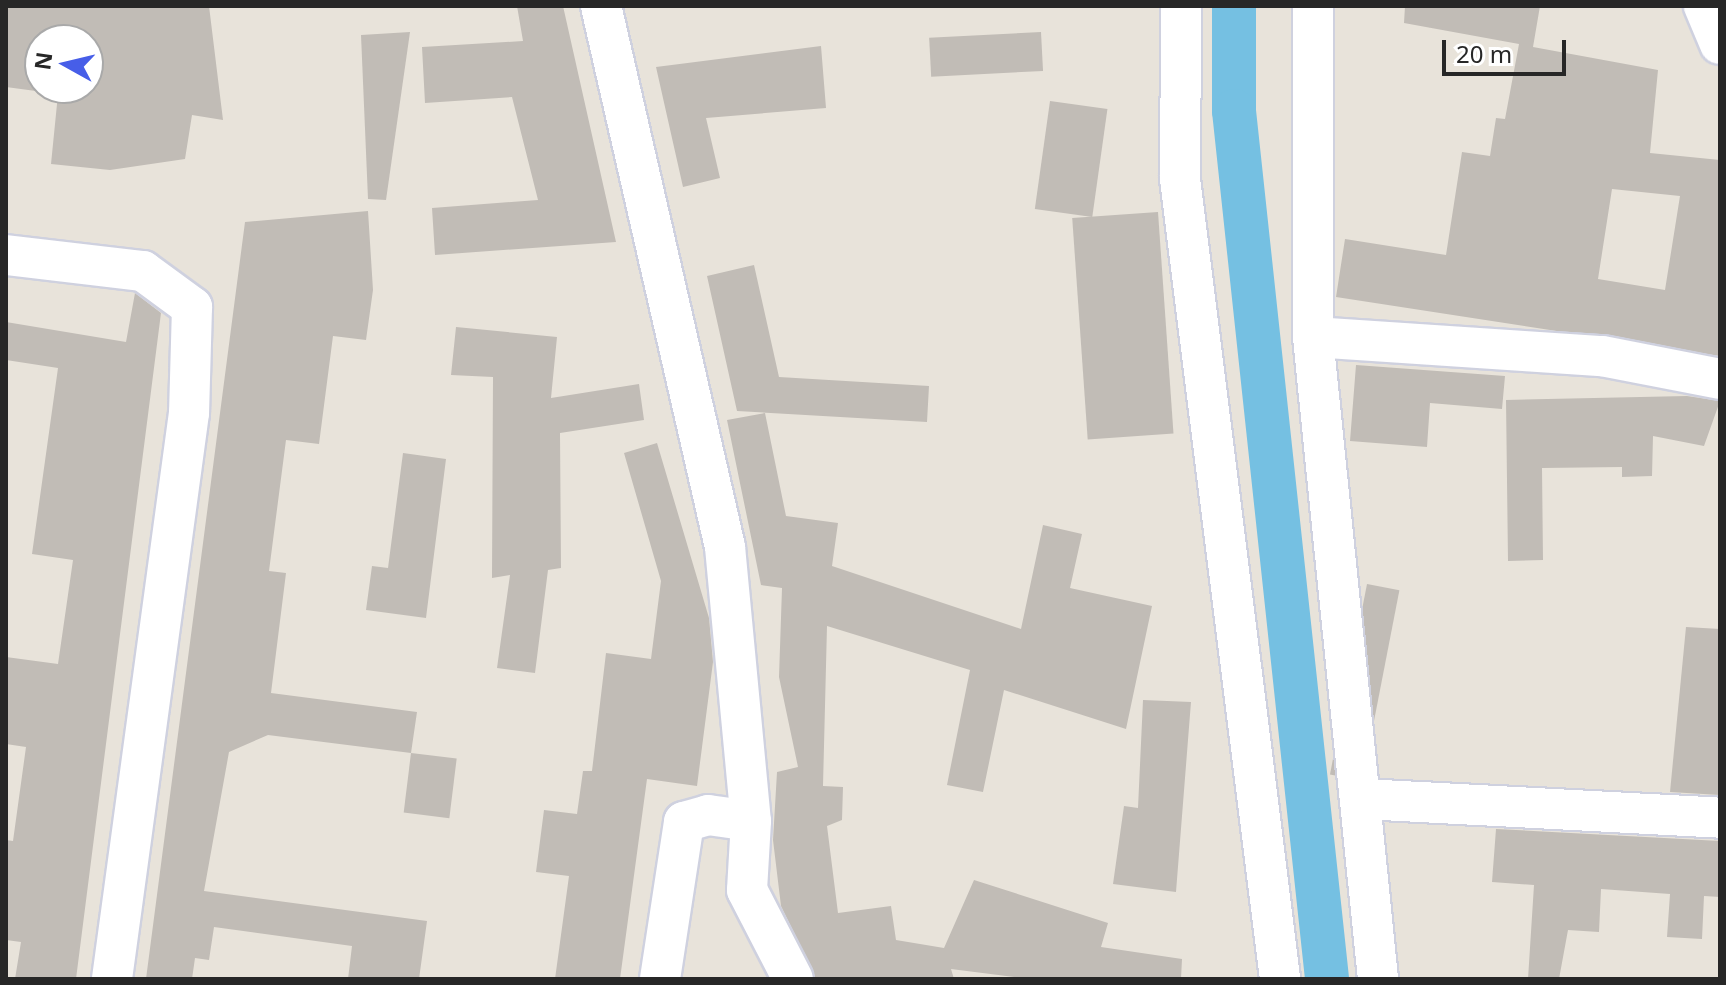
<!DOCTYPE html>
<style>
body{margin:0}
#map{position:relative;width:1726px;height:985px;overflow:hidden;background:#e8e3da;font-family:"Noto Sans",sans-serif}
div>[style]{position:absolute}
.canal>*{height:44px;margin:-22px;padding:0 22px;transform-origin:22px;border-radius:22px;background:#75c0e2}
.building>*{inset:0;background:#c1bcb6;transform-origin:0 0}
.roads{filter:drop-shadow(2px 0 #cfd1df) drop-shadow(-2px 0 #cfd1df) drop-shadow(0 2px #cfd1df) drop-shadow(0 -2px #cfd1df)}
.minor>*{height:40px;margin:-20px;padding:0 20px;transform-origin:20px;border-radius:20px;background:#fff}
span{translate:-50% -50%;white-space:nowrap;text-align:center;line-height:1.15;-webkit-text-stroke:6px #fff;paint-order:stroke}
.frame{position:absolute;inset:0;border:8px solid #272727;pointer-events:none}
.north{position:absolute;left:24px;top:24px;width:80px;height:80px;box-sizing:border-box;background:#fff;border:2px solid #a9a9a9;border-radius:50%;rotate:278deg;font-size:22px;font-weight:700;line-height:32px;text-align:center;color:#272727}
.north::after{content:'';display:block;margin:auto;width:28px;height:36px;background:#475ee8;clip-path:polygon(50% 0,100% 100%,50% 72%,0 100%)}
.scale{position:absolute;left:1442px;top:40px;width:124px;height:36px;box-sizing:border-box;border:4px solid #272727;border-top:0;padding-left:10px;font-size:24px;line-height:28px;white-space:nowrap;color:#272727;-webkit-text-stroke:6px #fff;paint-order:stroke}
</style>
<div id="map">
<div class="canal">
<div style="left:1234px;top:6px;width:105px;rotate:90deg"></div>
<div style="left:1234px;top:111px;width:873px;rotate:83.88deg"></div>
</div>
<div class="building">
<div style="clip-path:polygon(evenodd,6px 6px,209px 6px,223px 120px,192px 115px,185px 159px,110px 170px,51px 164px,58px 94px,6px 87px,6px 6px,40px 40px,88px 40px,88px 88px,40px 88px,40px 40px)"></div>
<div style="clip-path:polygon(517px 6px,563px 6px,616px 242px,435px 255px,432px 208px,538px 200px,512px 97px,425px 103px,422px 47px,523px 41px)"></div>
<div style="clip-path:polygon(evenodd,1405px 6px,1540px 6px,1533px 47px,1658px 70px,1650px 153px,1720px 160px,1720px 356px,1336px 297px,1345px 239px,1446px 255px,1462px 152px,1490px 156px,1496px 118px,1505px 119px,1519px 44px,1404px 23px,1405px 6px,1612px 189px,1680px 196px,1665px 290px,1598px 279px,1612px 189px)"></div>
<div style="clip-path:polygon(410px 32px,386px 200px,368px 199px,361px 35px)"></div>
<div style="left:1041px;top:32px;width:39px;height:112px;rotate:87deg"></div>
<div style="clip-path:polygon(821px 46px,826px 108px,706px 118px,720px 178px,683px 187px,656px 67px)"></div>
<div style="left:1050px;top:101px;width:58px;height:109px;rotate:8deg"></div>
<div style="clip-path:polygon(368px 211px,373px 290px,366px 340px,333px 336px,319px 444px,286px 440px,269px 571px,286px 573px,271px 693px,417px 712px,411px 753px,268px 735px,229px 752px,204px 891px,427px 921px,419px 979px,348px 979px,352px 946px,214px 927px,209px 960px,195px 958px,192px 979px,146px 979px,245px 222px)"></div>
<div style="left:1158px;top:212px;width:222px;height:86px;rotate:86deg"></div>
<div style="clip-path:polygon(754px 265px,779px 377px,929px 386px,927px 422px,737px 411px,707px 276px)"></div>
<div style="clip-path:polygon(135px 293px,161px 313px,76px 979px,15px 979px,21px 942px,6px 940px,6px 840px,13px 841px,26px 747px,6px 744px,6px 657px,58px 664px,73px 560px,32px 554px,58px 368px,6px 360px,6px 322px,126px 342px)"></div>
<div style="clip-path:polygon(456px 327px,557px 337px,551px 398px,639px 384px,644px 420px,560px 433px,561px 568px,548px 570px,535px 673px,497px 668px,510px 575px,492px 578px,493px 377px,451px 375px)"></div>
<div style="clip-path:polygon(1356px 365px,1505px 376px,1502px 409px,1430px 403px,1427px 447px,1350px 441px)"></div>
<div style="clip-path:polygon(1687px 396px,1720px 401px,1704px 446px,1653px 436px,1652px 476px,1622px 477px,1622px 467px,1542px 468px,1543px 560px,1508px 561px,1506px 400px)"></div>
<div style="clip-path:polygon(765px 413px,786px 516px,838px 523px,832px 566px,1021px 629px,1043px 525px,1082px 534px,1070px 588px,1152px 606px,1126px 729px,1004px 690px,983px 792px,947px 785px,970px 670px,827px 626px,823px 786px,843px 787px,842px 820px,827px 826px,838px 913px,891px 906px,896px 940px,944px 948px,974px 880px,1108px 923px,1101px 947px,1182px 959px,1181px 979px,1030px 979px,951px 969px,954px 979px,816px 979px,781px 906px,773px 840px,777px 772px,798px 767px,779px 677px,782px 588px,761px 585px,727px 420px)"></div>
<div style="clip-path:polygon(657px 443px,709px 618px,713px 662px,697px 786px,647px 779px,620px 979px,555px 979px,569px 876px,536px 872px,544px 810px,577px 814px,583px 771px,592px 771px,606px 653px,651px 659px,661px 581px,624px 453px)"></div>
<div style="clip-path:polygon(403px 453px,446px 459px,426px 618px,366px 610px,372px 566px,388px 568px)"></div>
<div style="left:1367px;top:584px;width:33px;height:194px;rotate:11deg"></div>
<div style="clip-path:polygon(1686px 627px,1720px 629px,1720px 795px,1670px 792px)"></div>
<div style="clip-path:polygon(1143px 700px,1191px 702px,1176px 892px,1113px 884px,1124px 806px,1138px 808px)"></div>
<div style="left:411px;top:753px;width:46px;height:60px;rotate:7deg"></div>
<div style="clip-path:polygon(1496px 829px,1720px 841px,1720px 897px,1704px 896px,1702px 939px,1667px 937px,1670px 894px,1601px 889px,1599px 932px,1568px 930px,1559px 979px,1528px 979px,1534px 885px,1492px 882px)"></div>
</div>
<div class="roads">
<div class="minor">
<div style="left:601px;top:6px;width:555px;rotate:77.09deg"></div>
<div style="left:725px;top:547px;width:275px;rotate:84.6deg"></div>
<div style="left:751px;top:821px;width:69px;rotate:93.3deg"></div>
<div style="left:747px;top:890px;width:100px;rotate:62.7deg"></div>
<div style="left:1181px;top:6px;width:173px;rotate:90.3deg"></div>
<div style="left:1180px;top:179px;width:806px;rotate:82.87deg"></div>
<div style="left:1313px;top:6px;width:331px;rotate:90deg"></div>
<div style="left:1313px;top:337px;width:645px;rotate:84.22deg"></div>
<div style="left:1704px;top:6px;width:41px;rotate:67.2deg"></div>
<div style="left:6px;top:255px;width:138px;rotate:6.7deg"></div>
<div style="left:143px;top:271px;width:61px;rotate:36.3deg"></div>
<div style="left:192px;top:307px;width:106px;rotate:91.6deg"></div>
<div style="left:189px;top:413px;width:571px;rotate:97.75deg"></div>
<div style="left:1313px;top:337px;width:290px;rotate:3.8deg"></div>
<div style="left:1602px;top:356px;width:120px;rotate:11deg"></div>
<div style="left:1363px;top:799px;width:358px;rotate:3deg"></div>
<div style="left:660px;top:979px;width:159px;rotate:-81.3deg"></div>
<div style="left:684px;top:822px;width:25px;rotate:-16deg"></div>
<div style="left:708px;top:815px;width:43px;rotate:7.9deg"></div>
</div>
</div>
<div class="frame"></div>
<div class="north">N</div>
<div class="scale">20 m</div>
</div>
